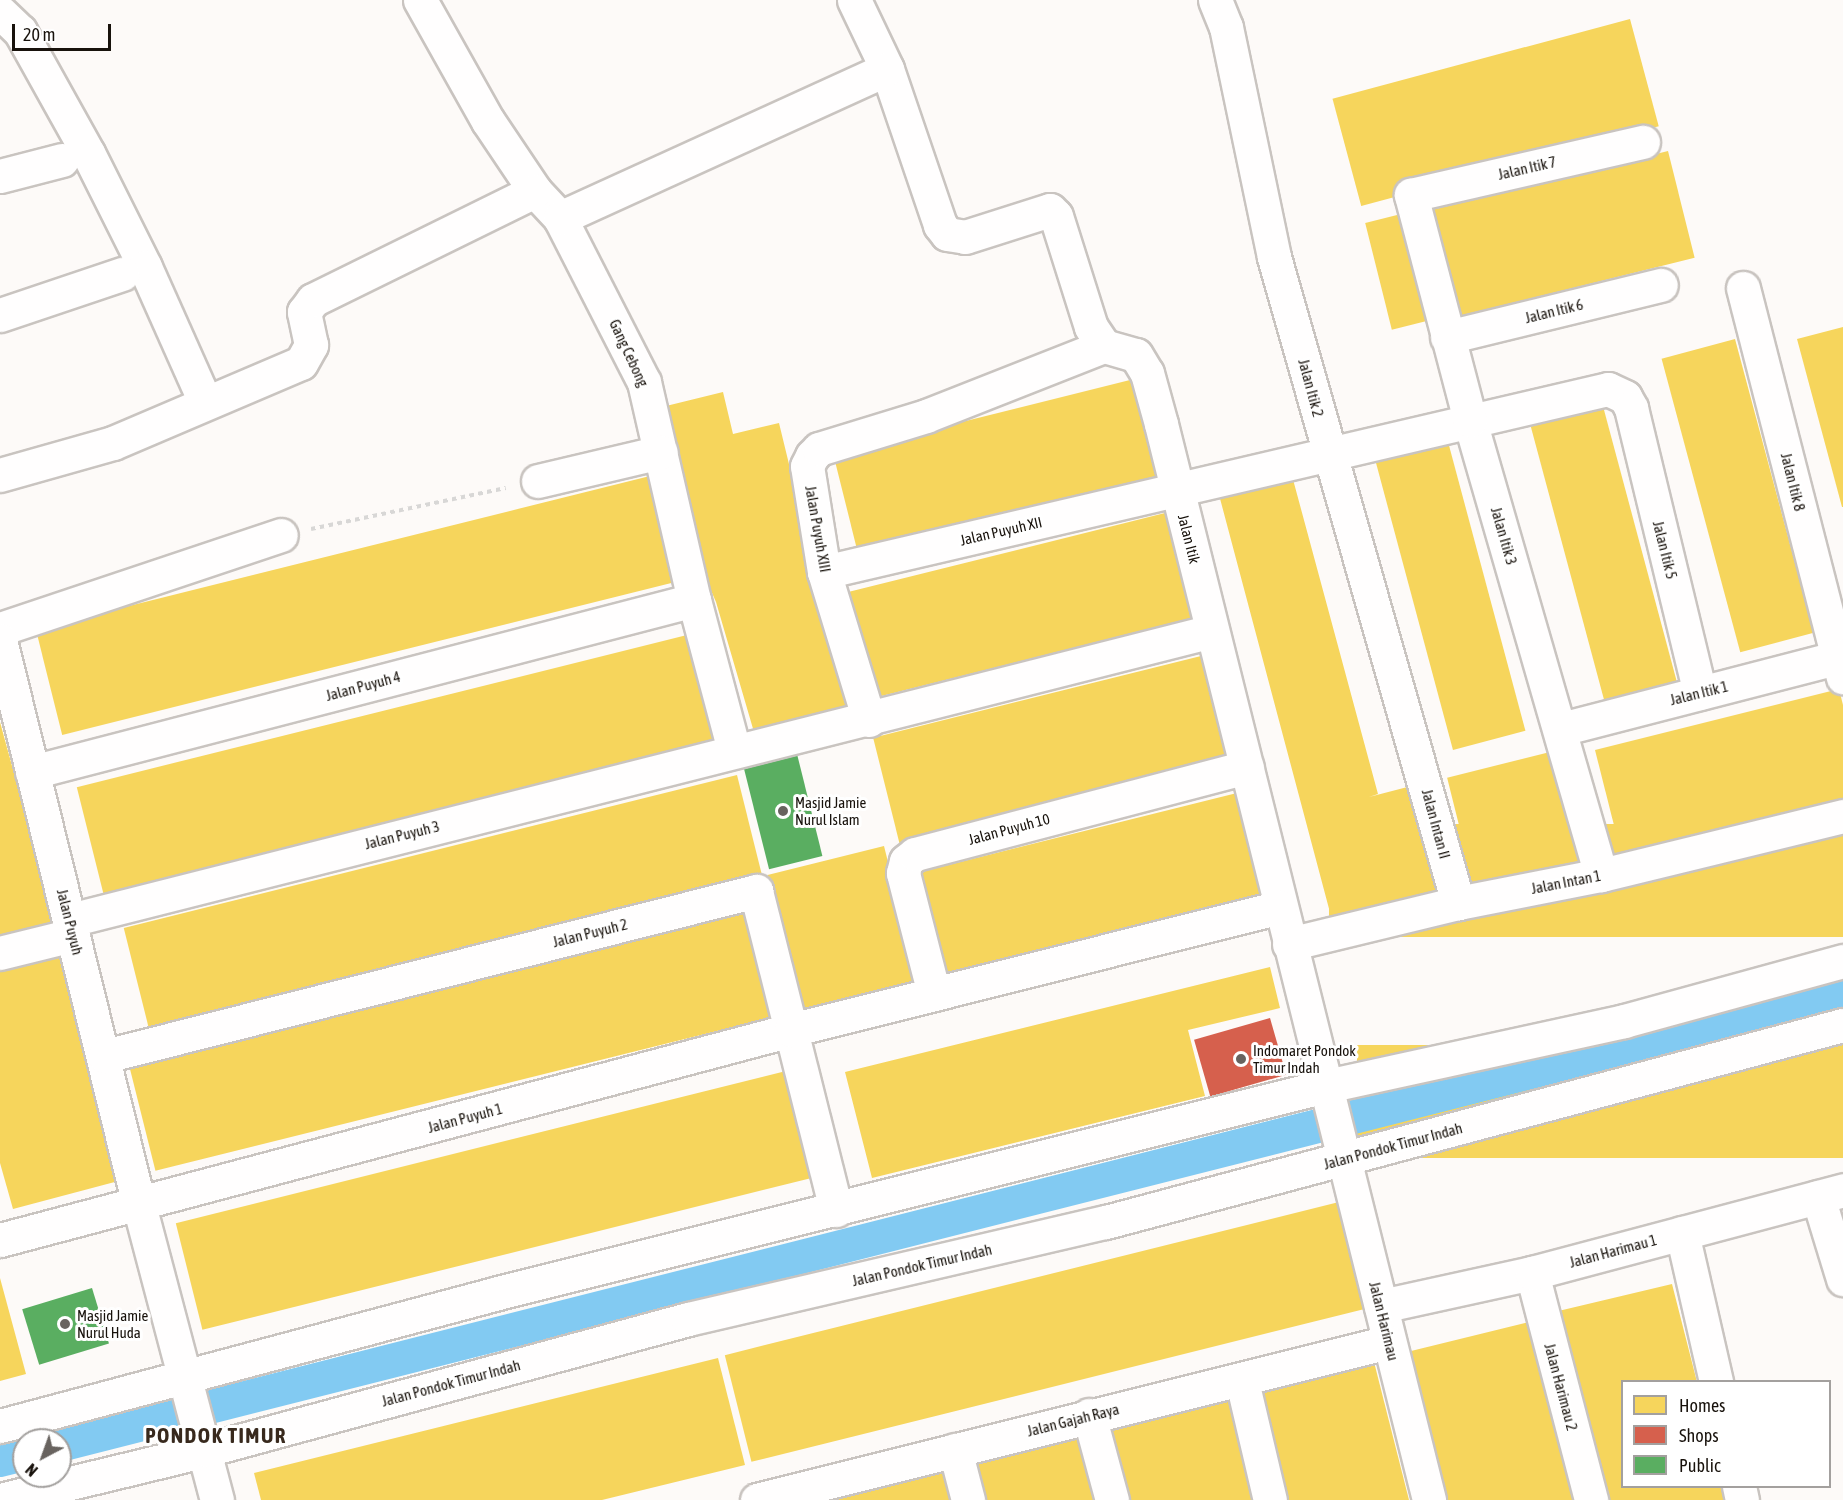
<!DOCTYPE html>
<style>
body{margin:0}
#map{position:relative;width:1843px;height:1500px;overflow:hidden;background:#fdfaf8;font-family:"Asap Condensed",sans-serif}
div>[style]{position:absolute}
.homes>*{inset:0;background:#f6d55c;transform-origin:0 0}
.shops>*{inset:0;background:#d6604d;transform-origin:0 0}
.public>*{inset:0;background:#5aae61;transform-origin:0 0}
.canal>*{height:34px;margin:-17px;padding:0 17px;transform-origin:17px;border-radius:17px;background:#82caf2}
.path>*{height:4px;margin-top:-2px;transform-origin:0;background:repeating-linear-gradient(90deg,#d8d7d6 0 4.5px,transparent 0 9px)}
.roads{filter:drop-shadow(2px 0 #c9c4c0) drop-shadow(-2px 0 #c9c4c0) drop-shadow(0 2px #c9c4c0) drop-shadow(0 -2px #c9c4c0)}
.minor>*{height:33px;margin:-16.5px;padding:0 16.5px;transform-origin:16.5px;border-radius:16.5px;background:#fffefe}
.dots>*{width:16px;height:16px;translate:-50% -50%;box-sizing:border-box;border:3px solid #fff;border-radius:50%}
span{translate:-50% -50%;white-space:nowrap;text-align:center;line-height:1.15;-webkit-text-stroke:6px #fff;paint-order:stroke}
.street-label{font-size:15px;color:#18120c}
.poi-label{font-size:15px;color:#18120c}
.left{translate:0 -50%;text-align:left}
.district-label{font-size:21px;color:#38291d;font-weight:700;letter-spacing:1.5px}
.legend{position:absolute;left:1621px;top:1380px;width:210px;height:108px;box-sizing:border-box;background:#fff;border:2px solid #a3a09e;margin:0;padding:8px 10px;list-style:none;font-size:18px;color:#18120c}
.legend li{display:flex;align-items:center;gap:12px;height:30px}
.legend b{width:30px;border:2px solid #a3a09e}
.north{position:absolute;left:12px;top:1428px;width:60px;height:60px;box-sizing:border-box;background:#fff;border:2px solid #a3a09e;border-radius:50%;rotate:221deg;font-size:16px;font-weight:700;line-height:24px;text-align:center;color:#18120c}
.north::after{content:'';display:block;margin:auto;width:21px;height:27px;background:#68635f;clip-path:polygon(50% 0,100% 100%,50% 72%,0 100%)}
.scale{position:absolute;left:12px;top:24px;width:99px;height:27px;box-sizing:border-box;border:3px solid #18120c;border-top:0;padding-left:8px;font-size:18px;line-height:21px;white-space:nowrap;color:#18120c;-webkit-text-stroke:4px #fff;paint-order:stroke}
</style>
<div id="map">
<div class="homes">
<div style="left:1630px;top:19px;width:111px;height:308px;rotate:75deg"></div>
<div style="left:1668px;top:151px;width:110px;height:242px;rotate:76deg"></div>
<div style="left:1405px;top:213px;width:110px;height:41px;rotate:76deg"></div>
<div style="clip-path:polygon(1843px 327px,1843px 507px,1842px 507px,1797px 339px)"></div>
<div style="left:1735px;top:339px;width:304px;height:76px;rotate:75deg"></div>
<div style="left:1134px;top:379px;width:109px;height:310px;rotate:76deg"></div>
<div style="clip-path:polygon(723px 392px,733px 434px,779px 423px,851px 719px,756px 739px,716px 602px,702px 570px,662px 407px)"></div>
<div style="left:1600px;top:395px;width:303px;height:75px;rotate:75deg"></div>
<div style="left:1447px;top:438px;width:303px;height:75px;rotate:75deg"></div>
<div style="clip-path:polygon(1291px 472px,1378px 794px,1369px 797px,1419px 784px,1446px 891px,1332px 920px,1218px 491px)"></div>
<div style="left:650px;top:476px;width:109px;height:633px;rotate:76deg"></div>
<div style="left:1173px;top:511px;width:109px;height:342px;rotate:76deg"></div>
<div style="left:691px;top:634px;width:110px;height:633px;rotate:76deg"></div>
<div style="left:1205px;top:655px;width:110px;height:342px;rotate:76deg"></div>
<div style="clip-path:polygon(1839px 689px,1843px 705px,1843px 802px,1622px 857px,1595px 750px)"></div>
<div style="clip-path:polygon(0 722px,58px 934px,0 949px)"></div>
<div style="left:1550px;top:752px;width:110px;height:106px;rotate:76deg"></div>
<div style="left:737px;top:775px;width:109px;height:632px;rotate:76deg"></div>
<div style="left:1245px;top:791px;width:110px;height:343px;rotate:76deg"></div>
<div style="left:1843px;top:824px;width:113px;height:514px;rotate:90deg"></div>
<div style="left:884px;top:846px;width:146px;height:120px;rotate:76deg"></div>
<div style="left:743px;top:911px;width:110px;height:633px;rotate:76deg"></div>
<div style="clip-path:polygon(61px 941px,126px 1179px,13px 1209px,0 1163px,0 957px)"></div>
<div style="clip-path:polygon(1270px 967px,1280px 1008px,1188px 1030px,1205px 1096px,872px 1178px,845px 1072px)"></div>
<div style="left:1843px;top:1045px;width:113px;height:486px;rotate:90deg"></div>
<div style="left:790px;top:1070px;width:110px;height:633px;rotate:76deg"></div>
<div style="left:1339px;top:1202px;width:110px;height:633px;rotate:76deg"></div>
<div style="clip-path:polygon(0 1278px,26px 1374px,0 1381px)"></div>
<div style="clip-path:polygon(1672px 1284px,1697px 1382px,1622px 1382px,1622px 1486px,1724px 1486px,1727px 1500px,1597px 1500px,1550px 1313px)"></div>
<div style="clip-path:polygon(1529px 1322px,1574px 1500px,1444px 1500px,1407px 1352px)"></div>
<div style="clip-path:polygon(718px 1358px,745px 1465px,602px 1500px,261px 1500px,254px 1473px)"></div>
<div style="clip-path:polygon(1373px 1358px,1409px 1500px,1279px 1500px,1251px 1387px)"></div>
<div style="clip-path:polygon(1229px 1390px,1257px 1500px,1128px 1500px,1107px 1420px)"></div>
<div style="clip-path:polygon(1088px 1424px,1108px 1500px,978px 1500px,966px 1454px)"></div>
<div style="clip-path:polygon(950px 1471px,957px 1500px,834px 1500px,834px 1499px)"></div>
</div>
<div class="shops">
<div style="left:1270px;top:1018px;width:59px;height:79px;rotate:74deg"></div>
</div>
<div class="public">
<div style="left:797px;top:754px;width:105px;height:55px;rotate:76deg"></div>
<div style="left:92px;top:1288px;width:58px;height:73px;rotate:73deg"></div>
</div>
<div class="canal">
<div style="left:60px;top:1445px;width:1839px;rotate:-14.23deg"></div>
<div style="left:0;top:1460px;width:25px;rotate:-14deg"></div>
</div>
<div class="path">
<div style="left:311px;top:529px;width:199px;rotate:-11.9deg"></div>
</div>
<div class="roads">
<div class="minor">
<div style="left:420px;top:0;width:139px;rotate:60.7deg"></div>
<div style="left:488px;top:121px;width:84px;rotate:56.1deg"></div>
<div style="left:535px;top:191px;width:37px;rotate:47deg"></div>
<div style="left:560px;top:218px;width:184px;rotate:62.9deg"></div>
<div style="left:644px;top:382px;width:224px;rotate:77.1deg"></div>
<div style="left:694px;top:600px;width:155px;rotate:75.1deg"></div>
<div style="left:854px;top:0;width:76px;rotate:64.4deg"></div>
<div style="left:887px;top:69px;width:165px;rotate:71.2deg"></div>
<div style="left:940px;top:225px;width:11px;rotate:52deg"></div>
<div style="left:947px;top:234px;width:18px;rotate:9deg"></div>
<div style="left:965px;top:237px;width:89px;rotate:-17.6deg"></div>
<div style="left:1050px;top:210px;width:8px;rotate:45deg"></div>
<div style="left:1056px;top:216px;width:116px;rotate:72.5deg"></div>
<div style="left:1091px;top:327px;width:23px;rotate:56deg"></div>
<div style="left:1215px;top:0;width:29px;rotate:68deg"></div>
<div style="left:1226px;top:27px;width:235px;rotate:78.2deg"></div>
<div style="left:1274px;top:257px;width:672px;rotate:74.1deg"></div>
<div style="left:0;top:12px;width:28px;rotate:44deg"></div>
<div style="left:20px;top:31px;width:140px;rotate:60.9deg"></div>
<div style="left:88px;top:153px;width:127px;rotate:63.4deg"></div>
<div style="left:145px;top:267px;width:148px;rotate:66deg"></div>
<div style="left:0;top:176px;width:64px;rotate:-14.5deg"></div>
<div style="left:560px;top:218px;width:359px;rotate:-24.5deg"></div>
<div style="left:1743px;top:288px;width:402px;rotate:75.6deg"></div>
<div style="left:0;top:315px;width:129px;rotate:-18.6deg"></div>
<div style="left:1447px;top:337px;width:220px;rotate:-13.7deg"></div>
<div style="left:0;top:475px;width:117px;rotate:-15.8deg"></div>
<div style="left:113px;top:443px;width:204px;rotate:-23.1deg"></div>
<div style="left:301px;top:363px;width:21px;rotate:-61deg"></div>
<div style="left:311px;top:345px;width:34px;rotate:-102deg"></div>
<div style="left:304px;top:312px;width:15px;rotate:-53deg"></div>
<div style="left:313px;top:300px;width:247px;rotate:-26.2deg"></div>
<div style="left:538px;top:481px;width:126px;rotate:-13.3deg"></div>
<div style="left:824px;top:572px;width:805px;rotate:-13.14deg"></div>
<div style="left:1608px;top:389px;width:19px;rotate:25deg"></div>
<div style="left:1625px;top:397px;width:13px;rotate:61deg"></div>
<div style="left:1631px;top:408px;width:293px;rotate:76.4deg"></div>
<div style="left:0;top:629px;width:296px;rotate:-18.5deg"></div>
<div style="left:0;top:640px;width:582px;rotate:76.18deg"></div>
<div style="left:139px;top:1205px;width:305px;rotate:75.2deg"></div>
<div style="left:869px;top:720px;width:155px;rotate:-106.9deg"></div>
<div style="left:824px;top:572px;width:107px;rotate:-99.1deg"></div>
<div style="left:807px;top:466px;width:11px;rotate:-63deg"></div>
<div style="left:812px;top:456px;width:10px;rotate:-45deg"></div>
<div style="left:819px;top:449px;width:112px;rotate:-17.1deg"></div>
<div style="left:926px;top:416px;width:191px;rotate:-21.5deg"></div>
<div style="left:1104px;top:346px;width:33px;rotate:16deg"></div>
<div style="left:1136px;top:355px;width:21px;rotate:59deg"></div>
<div style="left:1147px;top:373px;width:53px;rotate:74.6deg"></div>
<div style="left:1161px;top:424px;width:1109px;rotate:76.01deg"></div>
<div style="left:1561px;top:729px;width:291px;rotate:-14.5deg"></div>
<div style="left:32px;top:772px;width:684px;rotate:-14.56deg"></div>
<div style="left:1601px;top:875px;width:473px;rotate:-106.1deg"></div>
<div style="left:1470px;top:420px;width:233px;rotate:-104.7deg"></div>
<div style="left:1411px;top:195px;width:238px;rotate:-12.9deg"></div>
<div style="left:70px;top:920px;width:1178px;rotate:-14.2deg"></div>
<div style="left:1289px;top:944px;width:174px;rotate:-13.6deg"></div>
<div style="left:1458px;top:903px;width:146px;rotate:-11.1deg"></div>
<div style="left:1601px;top:875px;width:249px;rotate:-13.7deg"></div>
<div style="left:0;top:953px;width:75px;rotate:-13.9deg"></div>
<div style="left:934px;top:994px;width:125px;rotate:-104.4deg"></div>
<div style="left:903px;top:873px;width:12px;rotate:-76deg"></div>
<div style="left:906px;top:861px;width:11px;rotate:-38deg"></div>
<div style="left:915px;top:854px;width:343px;rotate:-14.7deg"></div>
<div style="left:105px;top:1056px;width:672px;rotate:-14.22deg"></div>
<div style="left:756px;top:891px;width:329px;rotate:75.9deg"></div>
<div style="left:1818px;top:1197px;width:86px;rotate:73deg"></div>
<div style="left:1682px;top:1233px;width:153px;rotate:77.1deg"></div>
<div style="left:0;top:1240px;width:818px;rotate:-14.87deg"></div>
<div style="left:791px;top:1030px;width:504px;rotate:-14.12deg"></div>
<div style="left:1532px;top:1273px;width:235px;rotate:75.4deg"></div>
<div style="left:1381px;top:1306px;width:155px;rotate:-12.3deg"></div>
<div style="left:1532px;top:1273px;width:322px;rotate:-14.9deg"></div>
<div style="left:1242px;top:1381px;width:122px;rotate:76.8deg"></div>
<div style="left:1089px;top:1415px;width:88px;rotate:74.9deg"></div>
<div style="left:0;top:1426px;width:515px;rotate:-14.95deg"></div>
<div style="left:498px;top:1293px;width:853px;rotate:-14.04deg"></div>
<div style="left:1326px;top:1086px;width:305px;rotate:-12.3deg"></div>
<div style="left:1624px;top:1021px;width:227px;rotate:-15.3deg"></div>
<div style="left:955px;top:1450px;width:52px;rotate:75.4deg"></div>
<div style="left:1739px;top:1486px;width:14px;rotate:78deg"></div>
<div style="left:0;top:1500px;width:212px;rotate:-13.6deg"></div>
<div style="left:206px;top:1450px;width:499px;rotate:-15.2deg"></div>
<div style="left:688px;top:1319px;width:429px;rotate:-13.1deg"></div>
<div style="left:1106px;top:1222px;width:763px;rotate:-14.97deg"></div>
<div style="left:757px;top:1500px;width:651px;rotate:-14.04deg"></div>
</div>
</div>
<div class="dots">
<div style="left:783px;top:811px;background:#68635f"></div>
<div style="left:1241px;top:1059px;background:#68635f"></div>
<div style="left:65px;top:1324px;background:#68635f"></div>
</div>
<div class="street-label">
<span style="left:1527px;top:168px;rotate:-13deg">Jalan Itik 7</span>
<span style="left:1554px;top:311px;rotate:-14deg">Jalan Itik 6</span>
<span style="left:629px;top:353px;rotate:65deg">Gang Cebong</span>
<span style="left:1311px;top:388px;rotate:75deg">Jalan Itik 2</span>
<span style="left:1793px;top:482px;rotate:76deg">Jalan Itik 8</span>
<span style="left:818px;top:529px;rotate:80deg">Jalan Puyuh XIII</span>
<span style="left:1001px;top:531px;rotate:-13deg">Jalan Puyuh XII</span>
<span style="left:1504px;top:536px;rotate:74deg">Jalan Itik 3</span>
<span style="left:1189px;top:539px;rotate:76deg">Jalan Itik</span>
<span style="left:1665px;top:550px;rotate:76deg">Jalan Itik 5</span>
<span style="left:363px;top:686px;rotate:-15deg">Jalan Puyuh 4</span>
<span style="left:1699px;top:693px;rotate:-14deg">Jalan Itik 1</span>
<span style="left:1436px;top:824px;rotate:75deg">Jalan Intan II</span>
<span style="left:1009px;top:829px;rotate:-15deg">Jalan Puyuh 10</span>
<span style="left:402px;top:835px;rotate:-14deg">Jalan Puyuh 3</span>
<span style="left:1566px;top:882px;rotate:-11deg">Jalan Intan 1</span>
<span style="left:70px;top:922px;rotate:76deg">Jalan Puyuh</span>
<span style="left:590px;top:933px;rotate:-14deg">Jalan Puyuh 2</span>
<span style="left:465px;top:1118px;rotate:-15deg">Jalan Puyuh 1</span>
<span style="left:1393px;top:1146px;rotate:-15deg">Jalan Pondok Timur Indah</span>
<span style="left:1613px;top:1251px;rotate:-15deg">Jalan Harimau 1</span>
<span style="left:922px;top:1265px;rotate:-13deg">Jalan Pondok Timur Indah</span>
<span style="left:1384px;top:1321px;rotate:76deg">Jalan Harimau</span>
<span style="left:451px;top:1383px;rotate:-15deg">Jalan Pondok Timur Indah</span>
<span style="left:1561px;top:1387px;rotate:75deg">Jalan Harimau 2</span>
<span style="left:1073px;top:1420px;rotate:-14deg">Jalan Gajah Raya</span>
</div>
<div class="poi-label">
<span class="left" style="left:795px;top:811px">Masjid Jamie<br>Nurul Islam</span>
<span class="left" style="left:1253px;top:1059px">Indomaret Pondok<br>Timur Indah</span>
<span class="left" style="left:77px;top:1324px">Masjid Jamie<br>Nurul Huda</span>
</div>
<div class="district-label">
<span style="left:216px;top:1435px">PONDOK TIMUR</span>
</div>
<ul class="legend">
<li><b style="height:16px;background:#f6d55c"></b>Homes</li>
<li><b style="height:16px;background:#d6604d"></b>Shops</li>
<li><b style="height:16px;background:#5aae61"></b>Public</li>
</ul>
<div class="north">N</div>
<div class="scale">20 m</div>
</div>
